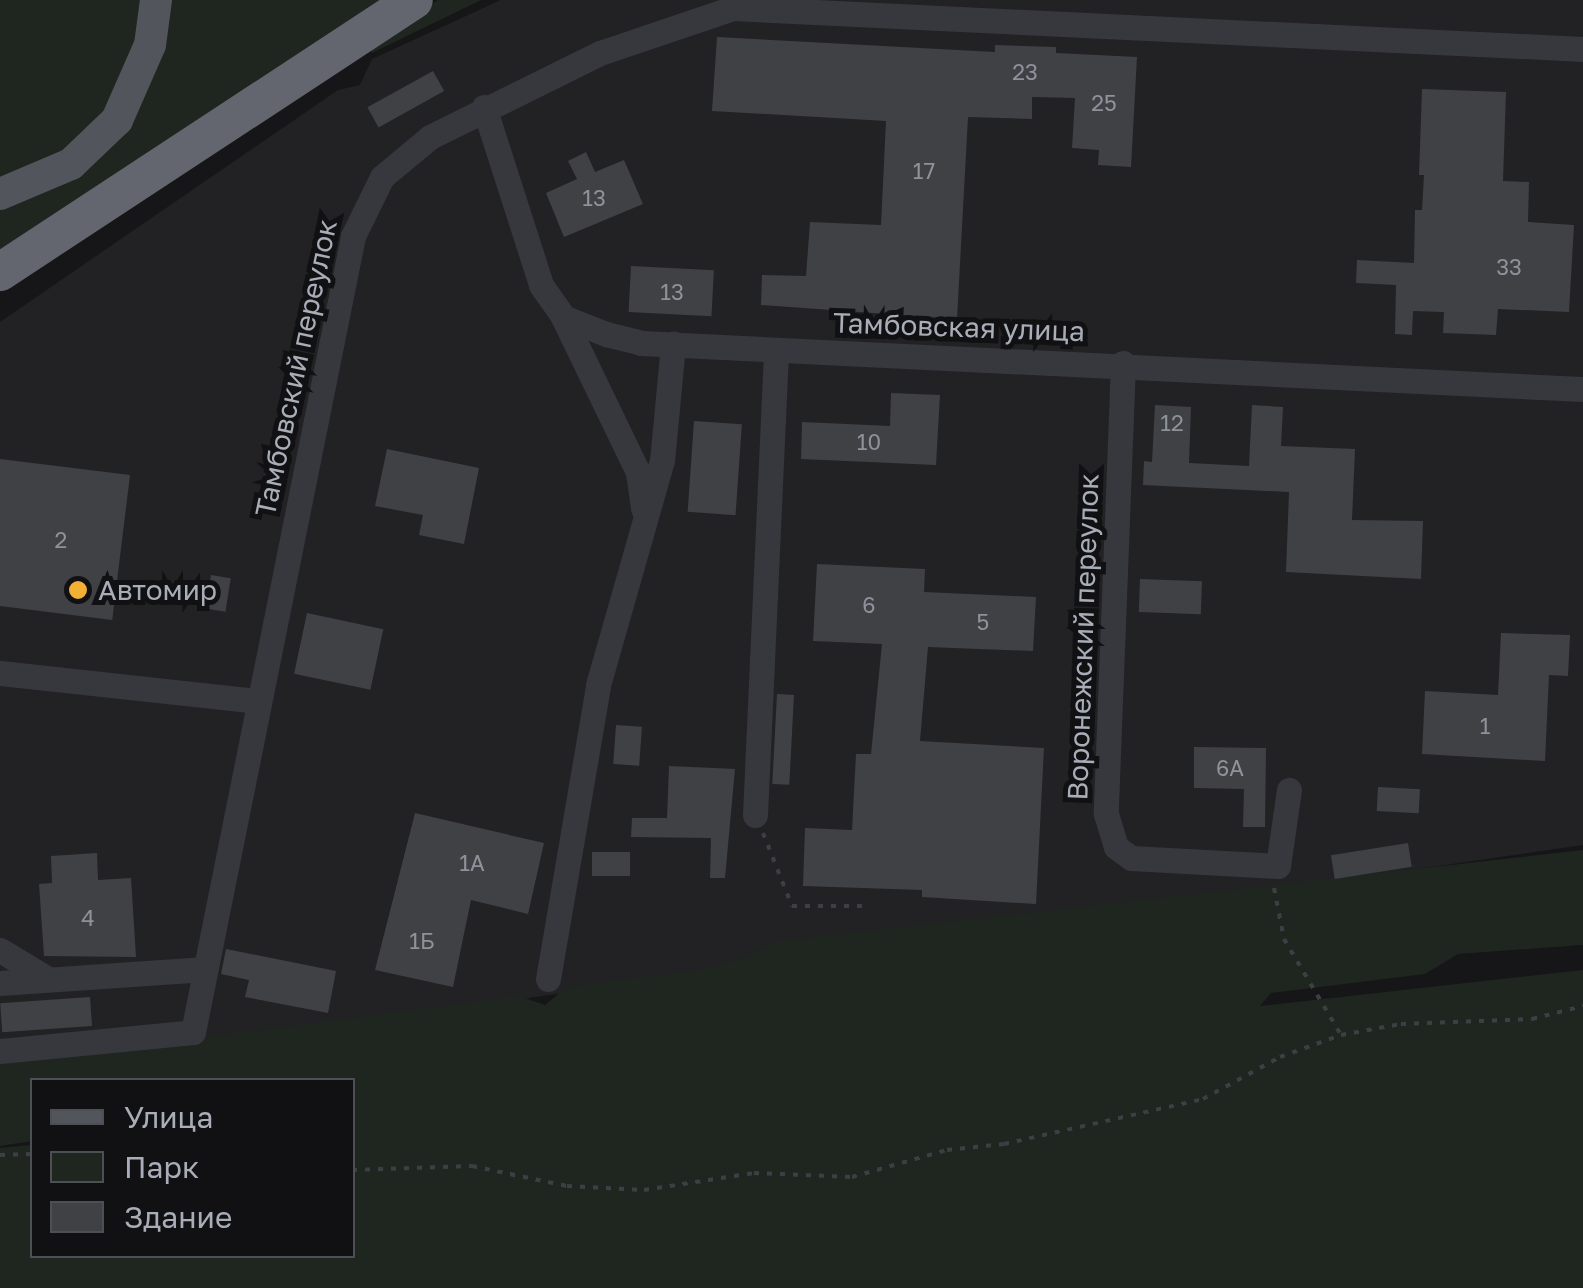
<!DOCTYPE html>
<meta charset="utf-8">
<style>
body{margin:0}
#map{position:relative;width:1583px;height:1288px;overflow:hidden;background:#161618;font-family:"Golos Text",sans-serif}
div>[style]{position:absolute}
.built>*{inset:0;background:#222225}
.green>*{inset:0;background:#1e261f}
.building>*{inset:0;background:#404145;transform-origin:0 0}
.path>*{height:4px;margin-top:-2px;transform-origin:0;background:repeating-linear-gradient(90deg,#3d3f44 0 5px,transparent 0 13px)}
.minor>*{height:25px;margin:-12.5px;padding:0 12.5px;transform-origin:12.5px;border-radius:12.5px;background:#37383d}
.major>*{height:32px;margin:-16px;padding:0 16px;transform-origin:16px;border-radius:16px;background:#53555c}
.highway>*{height:38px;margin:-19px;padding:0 19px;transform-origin:19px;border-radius:19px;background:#63666e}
.dots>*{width:28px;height:28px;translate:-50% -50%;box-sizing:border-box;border:5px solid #111113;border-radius:50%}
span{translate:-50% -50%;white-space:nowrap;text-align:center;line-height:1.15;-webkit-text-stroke:10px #111113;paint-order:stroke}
.number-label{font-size:22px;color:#8e929b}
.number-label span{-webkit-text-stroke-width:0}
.street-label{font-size:28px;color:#a8adb8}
.poi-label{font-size:28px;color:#a8adb8}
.left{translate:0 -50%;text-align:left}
.legend{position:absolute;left:30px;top:1078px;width:325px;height:180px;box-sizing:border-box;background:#111113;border:2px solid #4d4f55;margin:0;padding:12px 18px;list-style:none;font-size:30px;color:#a8adb8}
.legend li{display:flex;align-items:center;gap:20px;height:50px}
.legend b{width:50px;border:2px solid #4d4f55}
</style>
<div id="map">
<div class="built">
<div style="clip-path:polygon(501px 0,1583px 0,1583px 845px,171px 1050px,0 1068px,0 322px,338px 90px,360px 85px,372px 59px)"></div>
</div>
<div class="green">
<div style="clip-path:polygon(0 0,390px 0,0 263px)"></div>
<div style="clip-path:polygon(438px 0,481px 0,372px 53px,366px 45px)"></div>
<div style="clip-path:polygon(1583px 850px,1583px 945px,1458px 954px,1425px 974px,1271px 993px,1260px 1006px,1583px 970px,1583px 1288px,0 1288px,0 1148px,32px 1145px,32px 1256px,352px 1256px,352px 1080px,32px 1080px,32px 1141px,0 1146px,0 1064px,519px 996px,545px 1005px,567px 987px,719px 967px,779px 941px)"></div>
</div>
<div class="building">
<div style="clip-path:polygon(717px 37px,995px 52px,995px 45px,1056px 47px,1056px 53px,1137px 57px,1131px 167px,1098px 165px,1099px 150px,1072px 148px,1075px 98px,1032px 97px,1032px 119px,968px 117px,957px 319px,761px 305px,762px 275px,806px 276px,810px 222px,881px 225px,886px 121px,712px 111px)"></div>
<div style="left:433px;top:71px;width:23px;height:75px;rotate:61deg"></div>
<div style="clip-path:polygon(1422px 89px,1506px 92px,1503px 181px,1529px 182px,1528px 222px,1574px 225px,1569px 312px,1498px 309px,1496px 335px,1443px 333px,1444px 312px,1413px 311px,1412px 335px,1395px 334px,1396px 285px,1356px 283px,1357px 260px,1414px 263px,1415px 210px,1422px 210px,1424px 175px,1419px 175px)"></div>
<div style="clip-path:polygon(586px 152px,595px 172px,624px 160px,643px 204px,564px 237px,546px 193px,577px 179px,568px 161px)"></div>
<div style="left:631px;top:266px;width:83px;height:46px;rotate:3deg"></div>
<div style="clip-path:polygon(891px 393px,940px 395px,936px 465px,801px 459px,802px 422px,890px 426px)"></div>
<div style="clip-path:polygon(1155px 405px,1191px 407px,1189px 463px,1249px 466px,1252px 405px,1283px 407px,1281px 446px,1355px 449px,1352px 520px,1423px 521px,1421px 579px,1286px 572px,1289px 492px,1143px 485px,1144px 461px,1152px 462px)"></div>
<div style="left:694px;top:421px;width:48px;height:91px;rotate:4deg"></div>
<div style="clip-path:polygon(387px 449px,479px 468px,464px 544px,419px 535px,423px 515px,375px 506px)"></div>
<div style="left:0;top:459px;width:131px;height:146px;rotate:7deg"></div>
<div style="clip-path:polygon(817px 564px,925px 569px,924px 592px,1036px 597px,1033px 651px,928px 647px,920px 741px,1044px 748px,1036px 904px,922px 897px,922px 890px,803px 886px,805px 828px,852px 830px,856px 754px,871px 754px,882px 644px,813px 641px)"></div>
<div style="left:211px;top:575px;width:20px;height:34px;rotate:9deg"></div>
<div style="left:1140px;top:579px;width:62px;height:33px;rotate:2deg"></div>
<div style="left:307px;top:613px;width:78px;height:62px;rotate:12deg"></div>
<div style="clip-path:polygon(1501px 633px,1570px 635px,1568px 676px,1549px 675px,1545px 761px,1422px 754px,1425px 691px,1498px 695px)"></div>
<div style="left:777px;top:694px;width:17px;height:90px;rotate:3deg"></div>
<div style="left:616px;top:725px;width:26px;height:39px;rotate:4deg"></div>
<div style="clip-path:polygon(1194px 747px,1266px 748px,1265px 827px,1243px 827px,1244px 789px,1194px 788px)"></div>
<div style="clip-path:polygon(669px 766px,735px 769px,725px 878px,710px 878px,711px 838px,631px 837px,632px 818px,667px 818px)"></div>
<div style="left:1378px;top:787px;width:42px;height:24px;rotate:3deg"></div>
<div style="clip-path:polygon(415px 813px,544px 843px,528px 914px,471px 900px,453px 987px,375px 970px)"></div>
<div style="left:1408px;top:843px;width:24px;height:78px;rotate:81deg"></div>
<div style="left:592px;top:852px;width:38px;height:24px"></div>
<div style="clip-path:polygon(97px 853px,98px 880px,131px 878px,136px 957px,44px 956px,39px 884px,52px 883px,51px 856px)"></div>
<div style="clip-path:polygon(226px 949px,336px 971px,328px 1013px,245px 997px,249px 980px,221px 974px)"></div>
<div style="left:90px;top:997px;width:29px;height:90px;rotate:86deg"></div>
</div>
<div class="path">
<div style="left:763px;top:833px;width:79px;rotate:68.3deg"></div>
<div style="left:792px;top:906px;width:75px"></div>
<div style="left:1274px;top:888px;width:52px;rotate:78.9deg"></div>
<div style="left:1284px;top:939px;width:112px;rotate:59.3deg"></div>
<div style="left:0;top:1155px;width:32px;rotate:-2deg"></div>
<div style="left:352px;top:1170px;width:120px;rotate:-1.9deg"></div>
<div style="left:472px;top:1166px;width:97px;rotate:11.9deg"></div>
<div style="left:567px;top:1186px;width:77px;rotate:3deg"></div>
<div style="left:644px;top:1190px;width:111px;rotate:-8.8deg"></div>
<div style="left:754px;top:1173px;width:98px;rotate:2.3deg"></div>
<div style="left:852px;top:1177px;width:99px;rotate:-15.9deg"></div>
<div style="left:947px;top:1150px;width:57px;rotate:-6deg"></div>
<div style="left:1004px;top:1144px;width:204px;rotate:-12.7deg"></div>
<div style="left:1203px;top:1099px;width:88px;rotate:-28.6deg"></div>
<div style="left:1280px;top:1057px;width:65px;rotate:-19.8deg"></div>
<div style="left:1341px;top:1035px;width:61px;rotate:-10.4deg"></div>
<div style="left:1401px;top:1024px;width:131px;rotate:-2.2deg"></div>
<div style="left:1532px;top:1019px;width:53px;rotate:-14.3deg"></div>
</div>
<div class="minor">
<div style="left:484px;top:107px;width:187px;rotate:72.2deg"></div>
<div style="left:541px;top:285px;width:39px;rotate:55deg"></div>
<div style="left:563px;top:317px;width:46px;rotate:21.6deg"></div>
<div style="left:606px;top:334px;width:36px;rotate:14deg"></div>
<div style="left:641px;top:343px;width:943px;rotate:2.8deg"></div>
<div style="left:563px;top:317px;width:172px;rotate:64.2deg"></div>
<div style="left:638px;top:472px;width:37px;rotate:82deg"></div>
<div style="left:1123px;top:363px;width:451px;rotate:92.2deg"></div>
<div style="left:1106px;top:814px;width:34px;rotate:73deg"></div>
<div style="left:1116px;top:847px;width:19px;rotate:36deg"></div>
<div style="left:1131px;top:858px;width:147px;rotate:3.1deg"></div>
<div style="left:1278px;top:866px;width:77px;rotate:-81.8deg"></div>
<div style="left:0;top:673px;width:260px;rotate:6.2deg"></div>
<div style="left:755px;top:815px;width:465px;rotate:-87.4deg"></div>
<div style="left:0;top:950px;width:54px;rotate:31.3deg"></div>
<div style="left:548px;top:979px;width:298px;rotate:-80.3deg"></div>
<div style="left:598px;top:685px;width:233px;rotate:-74.1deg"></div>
<div style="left:662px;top:461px;width:118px;rotate:-84.6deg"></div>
<div style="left:0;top:983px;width:206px;rotate:-3.9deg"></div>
<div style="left:0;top:1051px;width:194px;rotate:-5.6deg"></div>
<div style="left:193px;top:1032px;width:812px;rotate:-78.63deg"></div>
<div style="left:353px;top:236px;width:66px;rotate:-63.8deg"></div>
<div style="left:382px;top:177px;width:62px;rotate:-39.8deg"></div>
<div style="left:430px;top:137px;width:190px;rotate:-26.3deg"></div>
<div style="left:600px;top:53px;width:140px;rotate:-18.7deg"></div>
<div style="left:733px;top:8px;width:851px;rotate:2.76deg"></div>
</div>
<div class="major">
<div style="left:0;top:194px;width:77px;rotate:-22.9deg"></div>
<div style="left:71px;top:164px;width:64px;rotate:-43.7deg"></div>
<div style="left:117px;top:120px;width:82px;rotate:-66.3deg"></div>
<div style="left:150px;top:45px;width:45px;rotate:-82.4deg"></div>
</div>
<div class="highway">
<div style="left:0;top:272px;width:495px;rotate:-33.3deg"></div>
</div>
<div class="dots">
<div style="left:78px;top:590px;background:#f2b134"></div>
</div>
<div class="number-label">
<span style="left:1025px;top:72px">23</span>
<span style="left:1104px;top:103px">25</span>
<span style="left:924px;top:171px">17</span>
<span style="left:594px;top:198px">13</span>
<span style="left:1509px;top:267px">33</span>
<span style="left:672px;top:292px">13</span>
<span style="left:1172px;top:423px">12</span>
<span style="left:869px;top:442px">10</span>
<span style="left:61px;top:540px">2</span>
<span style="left:869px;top:605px">6</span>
<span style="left:983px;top:622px">5</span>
<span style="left:1485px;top:726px">1</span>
<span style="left:1230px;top:768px">6А</span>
<span style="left:472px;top:863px">1А</span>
<span style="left:88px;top:918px">4</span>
<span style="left:422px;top:941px">1Б</span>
</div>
<div class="street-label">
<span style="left:959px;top:327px;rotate:2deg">Тамбовская улица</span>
<span style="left:296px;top:368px;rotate:-78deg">Тамбовский переулок</span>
<span style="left:1083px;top:637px;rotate:-88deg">Воронежский переулок</span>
</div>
<div class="poi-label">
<span class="left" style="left:98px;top:590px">Автомир</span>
</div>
<ul class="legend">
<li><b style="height:12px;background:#53555c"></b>Улица</li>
<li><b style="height:28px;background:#1e261f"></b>Парк</li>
<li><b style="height:28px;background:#404145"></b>Здание</li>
</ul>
</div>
